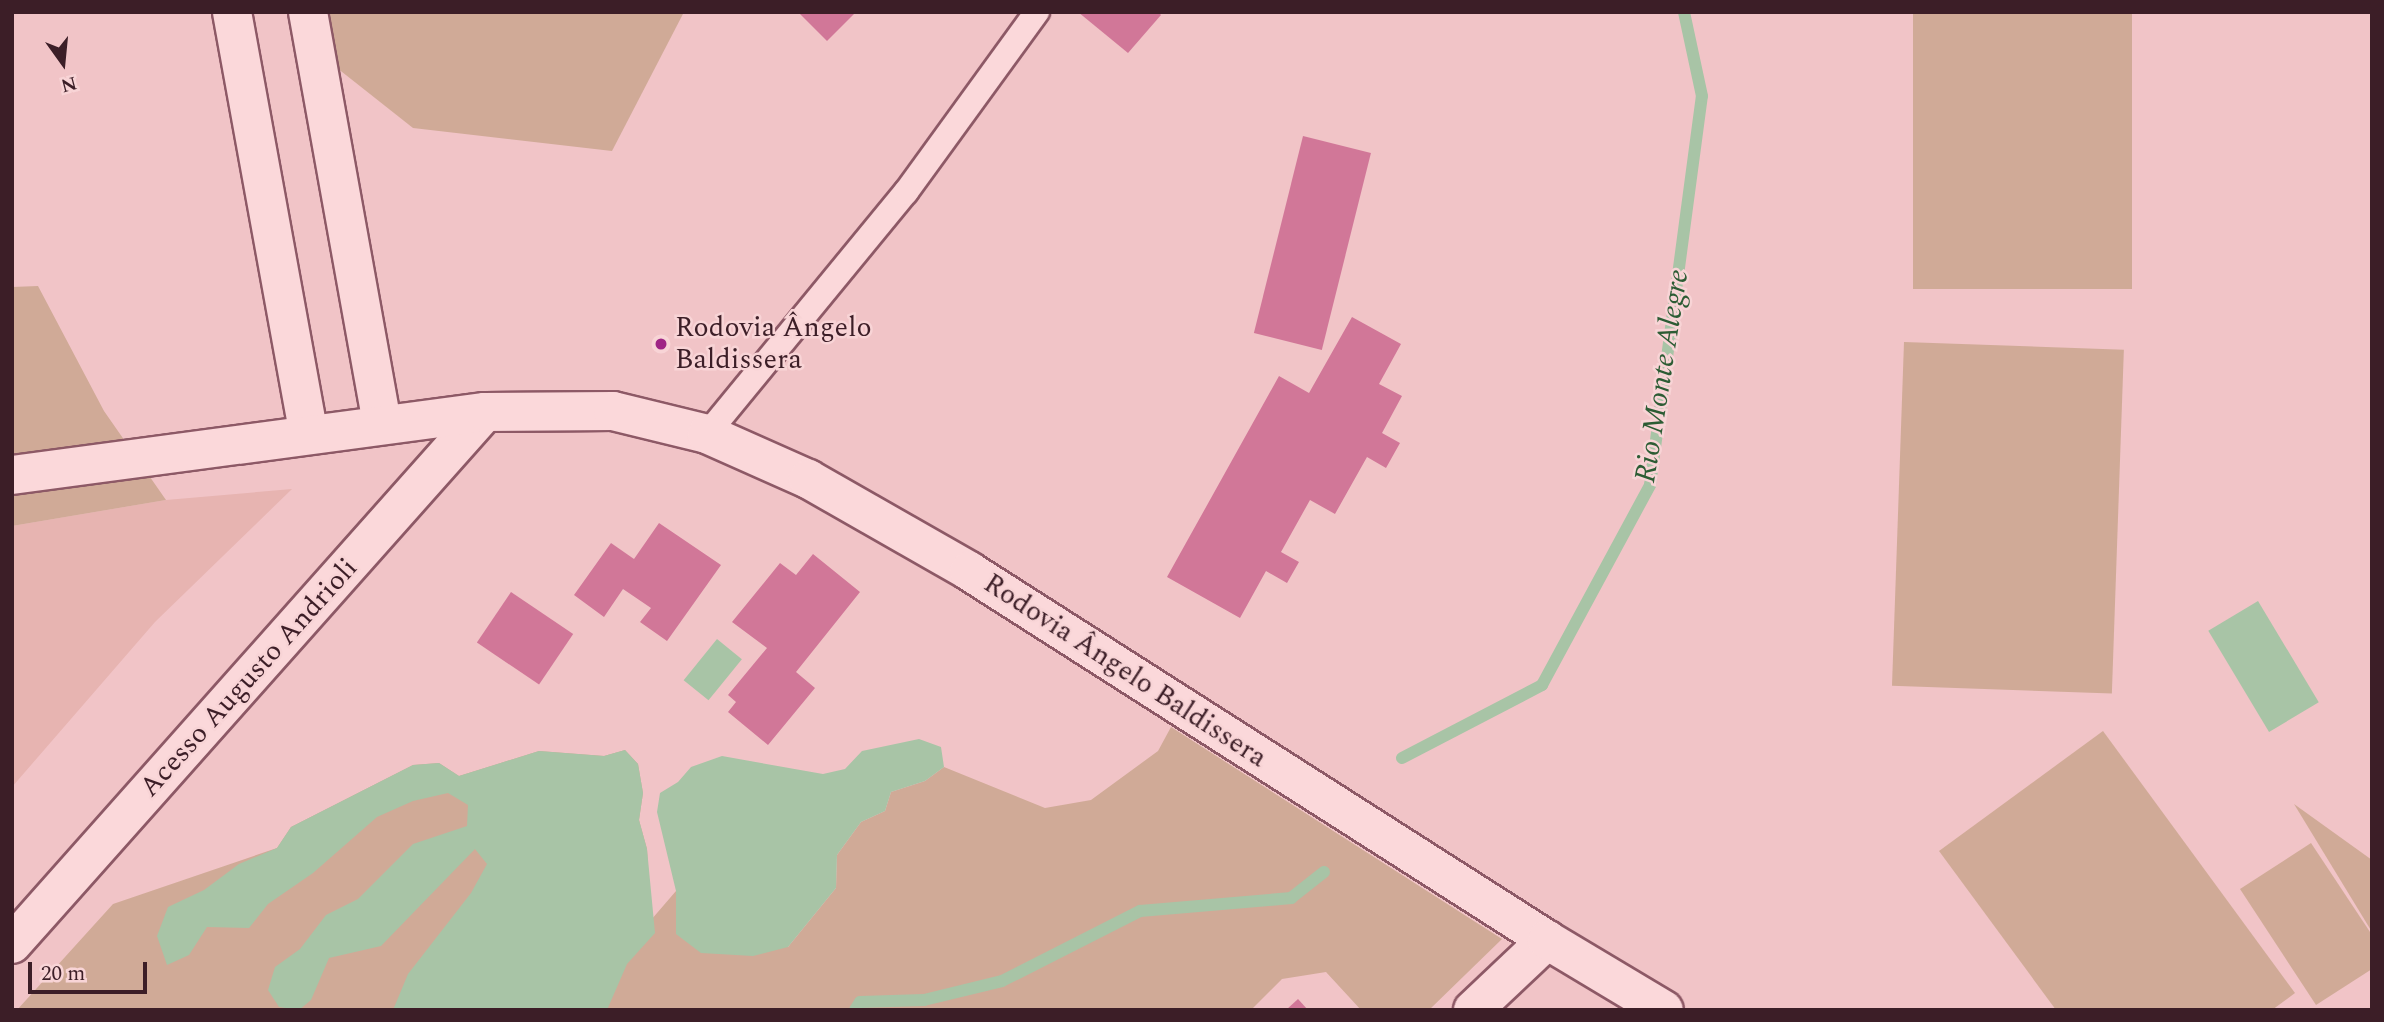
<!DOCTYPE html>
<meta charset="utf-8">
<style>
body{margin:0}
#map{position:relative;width:2384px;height:1022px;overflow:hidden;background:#f1c4c7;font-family:Spectral,serif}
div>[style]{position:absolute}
.farmland>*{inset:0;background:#e7b4b1}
.green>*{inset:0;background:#d0aa97;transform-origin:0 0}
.water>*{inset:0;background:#a8c4a6;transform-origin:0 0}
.stream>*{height:12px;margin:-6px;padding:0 6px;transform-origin:6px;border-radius:6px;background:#a8c4a6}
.building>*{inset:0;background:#d17798;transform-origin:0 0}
.roads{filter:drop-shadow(2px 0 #8d5966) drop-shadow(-2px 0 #8d5966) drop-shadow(0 2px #8d5966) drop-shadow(0 -2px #8d5966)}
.service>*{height:24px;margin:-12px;padding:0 12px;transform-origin:12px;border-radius:12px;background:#fbd8da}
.minor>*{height:38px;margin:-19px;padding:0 19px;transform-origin:19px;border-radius:19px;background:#fbd8da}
.tertiary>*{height:38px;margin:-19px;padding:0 19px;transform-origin:19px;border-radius:19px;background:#fbd8da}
.dots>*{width:19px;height:19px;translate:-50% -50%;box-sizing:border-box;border:4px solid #f8d4d6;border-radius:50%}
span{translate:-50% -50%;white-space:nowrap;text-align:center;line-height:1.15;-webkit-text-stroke:5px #f8d4d6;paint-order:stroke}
.poi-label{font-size:28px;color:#3c1e27}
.left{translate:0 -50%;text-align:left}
.street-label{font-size:28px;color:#3c1e27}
.water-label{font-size:30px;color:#2c5c34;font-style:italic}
.frame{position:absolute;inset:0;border:14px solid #3c1e27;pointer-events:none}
.north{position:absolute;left:28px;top:28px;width:70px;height:70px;-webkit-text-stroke:5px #f8d4d6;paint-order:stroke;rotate:165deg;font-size:19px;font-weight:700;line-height:28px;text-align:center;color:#3c1e27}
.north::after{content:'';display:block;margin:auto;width:24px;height:32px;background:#3c1e27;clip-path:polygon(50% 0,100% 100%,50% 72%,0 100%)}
.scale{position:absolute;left:28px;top:962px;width:119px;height:32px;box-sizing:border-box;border:4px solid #3c1e27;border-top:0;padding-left:9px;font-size:21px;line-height:24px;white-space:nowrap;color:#3c1e27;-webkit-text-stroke:5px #f8d4d6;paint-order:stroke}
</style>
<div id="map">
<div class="farmland">
<div style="clip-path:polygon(292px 489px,155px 622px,12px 787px,12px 526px,166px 500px)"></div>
</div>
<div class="green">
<div style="clip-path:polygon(326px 12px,684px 12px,612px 151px,413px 128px,294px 34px)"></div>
<div style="left:1913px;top:12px;width:219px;height:277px"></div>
<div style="clip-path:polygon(38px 286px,104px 411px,166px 500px,12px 526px,12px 287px)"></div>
<div style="left:1904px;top:342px;width:220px;height:344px;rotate:2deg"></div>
<div style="clip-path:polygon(1171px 727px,1502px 939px,1429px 1010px,1361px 1010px,1326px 972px,1282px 979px,1251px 1010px,17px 1010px,113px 904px,277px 848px,291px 827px,413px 765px,439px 763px,459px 776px,539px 751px,604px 756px,625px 750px,638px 764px,643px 793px,639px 820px,647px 849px,651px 920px,676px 891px,677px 934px,788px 947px,836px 888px,837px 855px,861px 822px,885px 811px,891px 792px,925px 781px,944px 767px,1045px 808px,1091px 800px,1158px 751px)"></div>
<div style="clip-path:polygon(2103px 731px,2295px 993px,2272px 1010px,2056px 1010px,1939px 851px)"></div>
<div style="clip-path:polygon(2294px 804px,2372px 860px,2372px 932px)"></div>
<div style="clip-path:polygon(2311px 843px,2372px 935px,2372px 969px,2316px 1005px,2240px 889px)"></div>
</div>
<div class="water">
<div style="left:2258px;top:601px;width:118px;height:58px;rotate:59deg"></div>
<div style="left:717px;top:639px;width:32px;height:53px;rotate:39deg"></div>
<div style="clip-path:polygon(919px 739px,941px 747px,944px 767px,925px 781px,891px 792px,885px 811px,861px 822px,837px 855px,836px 888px,788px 947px,753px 956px,701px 953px,676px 934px,676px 891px,657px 812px,660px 793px,678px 782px,691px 767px,722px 756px,823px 774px,845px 769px,862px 751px)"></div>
<div style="clip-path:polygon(625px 750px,638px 764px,643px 793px,639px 820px,647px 849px,655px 933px,627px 964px,607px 1010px,393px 1010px,408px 974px,471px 893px,487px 864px,475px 849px,381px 946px,329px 958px,311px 1000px,299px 1010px,279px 1007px,268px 990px,275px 967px,300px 949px,326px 915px,358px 899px,413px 844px,467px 826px,468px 805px,448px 793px,413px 801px,377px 817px,313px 873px,268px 904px,249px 928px,207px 927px,189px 955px,167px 965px,157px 936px,168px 907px,204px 890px,239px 864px,277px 848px,291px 827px,413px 765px,439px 763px,459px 776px,539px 751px,604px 756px)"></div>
</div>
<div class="stream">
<div style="left:1402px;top:758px;width:158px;rotate:-27.5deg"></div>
<div style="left:1542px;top:685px;width:227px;rotate:-61.6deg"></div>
<div style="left:1650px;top:485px;width:392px;rotate:-82.4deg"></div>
<div style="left:1702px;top:96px;width:86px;rotate:-102.1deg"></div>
<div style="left:855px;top:1010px;width:9px;rotate:-58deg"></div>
<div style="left:860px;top:1002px;width:64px;rotate:-1.8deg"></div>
<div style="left:924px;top:1000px;width:80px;rotate:-13.7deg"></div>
<div style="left:1002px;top:981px;width:155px;rotate:-26.9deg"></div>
<div style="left:1140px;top:911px;width:152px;rotate:-4.9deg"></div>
<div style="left:1291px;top:898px;width:42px;rotate:-38.2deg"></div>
</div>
<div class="building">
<div style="clip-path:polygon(798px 12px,856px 12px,827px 41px)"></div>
<div style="clip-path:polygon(1078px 12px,1158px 12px,1161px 15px,1128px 53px)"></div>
<div style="left:1303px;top:136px;width:70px;height:203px;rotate:14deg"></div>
<div style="clip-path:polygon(1352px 317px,1401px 344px,1379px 384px,1402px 396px,1382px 433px,1400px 443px,1386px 468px,1367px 457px,1335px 514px,1310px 500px,1281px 552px,1299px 562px,1287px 583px,1266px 571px,1240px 618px,1167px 577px,1279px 376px,1309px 393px)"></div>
<div style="clip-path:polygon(659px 523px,721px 565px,667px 641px,640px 622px,651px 608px,623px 589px,604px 617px,574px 595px,611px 543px,634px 559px)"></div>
<div style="clip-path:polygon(813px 554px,860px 592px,796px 672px,815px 688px,768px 745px,728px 712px,736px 702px,728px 695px,767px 648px,732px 622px,780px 563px,796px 575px)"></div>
<div style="left:511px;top:592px;width:75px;height:61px;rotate:34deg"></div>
<div style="clip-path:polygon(1298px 999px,1308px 1010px,1286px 1010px)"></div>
</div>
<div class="roads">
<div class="service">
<div style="left:707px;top:434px;width:313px;rotate:-50.6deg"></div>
<div style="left:906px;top:192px;width:223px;rotate:-54deg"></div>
</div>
<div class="minor">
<div style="left:232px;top:12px;width:427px;rotate:79.7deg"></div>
<div style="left:308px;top:12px;width:418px;rotate:79.8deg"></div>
<div style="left:12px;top:944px;width:712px;rotate:-48.36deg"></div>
<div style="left:1473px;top:1010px;width:102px;rotate:-43.4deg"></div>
</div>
<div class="tertiary">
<div style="left:12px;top:475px;width:477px;rotate:-7.6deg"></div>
<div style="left:485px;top:412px;width:128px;rotate:-0.4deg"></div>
<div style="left:613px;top:411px;width:97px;rotate:13.7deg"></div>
<div style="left:707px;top:434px;width:111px;rotate:24deg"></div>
<div style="left:808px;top:479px;width:185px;rotate:29.7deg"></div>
<div style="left:969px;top:571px;width:686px;rotate:32.55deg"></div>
<div style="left:1547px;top:940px;width:136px;rotate:30.9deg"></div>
</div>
</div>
<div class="dots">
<div style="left:661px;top:344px;background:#9f2585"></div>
</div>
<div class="poi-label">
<span class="left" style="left:675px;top:344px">Rodovia Ângelo<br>Baldissera</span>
</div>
<div class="street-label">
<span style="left:1125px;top:671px;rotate:33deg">Rodovia Ângelo Baldissera</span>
<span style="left:249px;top:678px;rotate:-48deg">Acesso Augusto Andrioli</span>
</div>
<div class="water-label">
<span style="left:1662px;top:376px;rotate:-81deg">Rio Monte Alegre</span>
</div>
<div class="frame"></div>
<div class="north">N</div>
<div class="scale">20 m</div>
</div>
